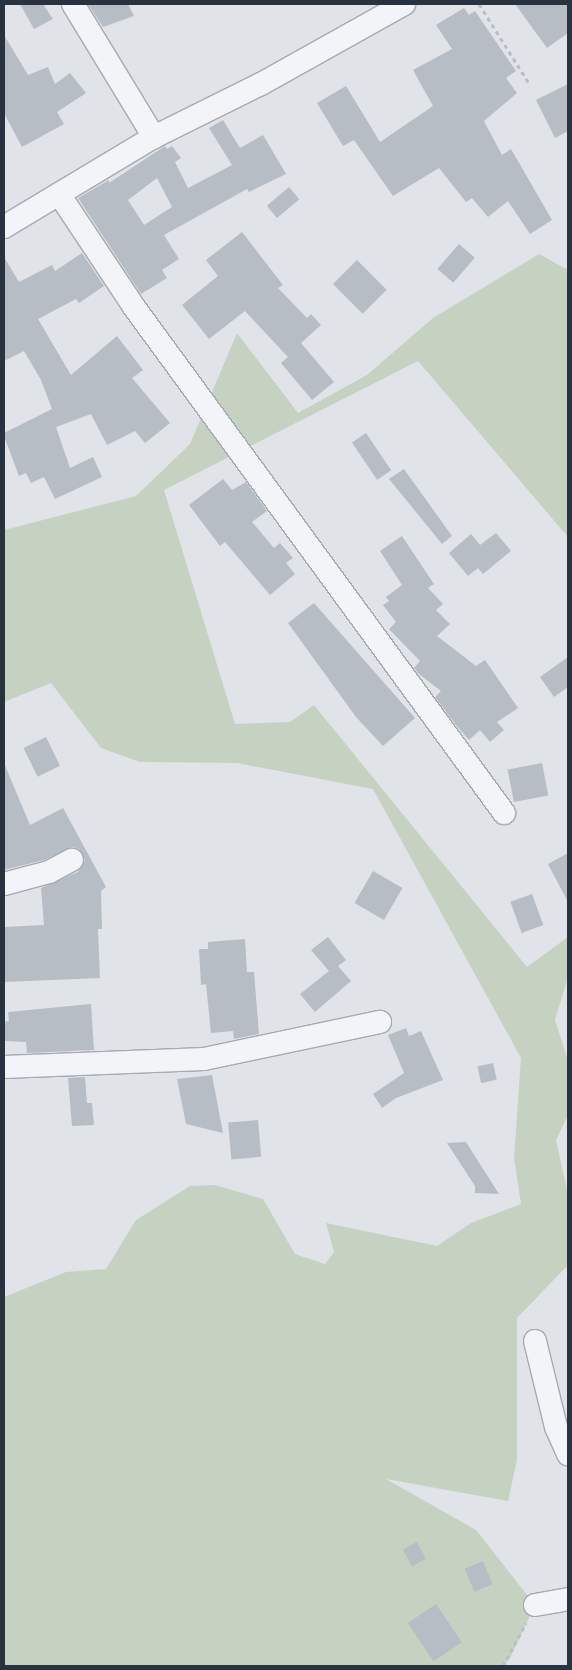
<!DOCTYPE html>
<style>
body{margin:0}
#map{position:relative;width:572px;height:1670px;overflow:hidden;background:#e0e3e8;font-family:Ubuntu,sans-serif}
div>[style]{position:absolute}
.green>*{inset:0;background:#c6d2c1}
.building>*{inset:0;background:#b7bdc5;transform-origin:0 0}
.path>*{height:3px;margin-top:-1.5px;transform-origin:0;background:repeating-linear-gradient(90deg,#babec3 0 4px,transparent 0 8px)}
.roads{filter:drop-shadow(1px 0 #a5aab2) drop-shadow(-1px 0 #a5aab2) drop-shadow(0 1px #a5aab2) drop-shadow(0 -1px #a5aab2)}
.minor>*{height:22px;margin:-11px;padding:0 11px;transform-origin:11px;border-radius:11px;background:#f3f4f7}
span{translate:-50% -50%;white-space:nowrap;text-align:center;line-height:1.15;-webkit-text-stroke:5px #eff2f6;paint-order:stroke}
.frame{position:absolute;inset:0;border:5px solid #29323f;pointer-events:none}
</style>
<div id="map">
<div class="green">
<div style="clip-path:polygon(539px 254px,568px 270px,568px 537px,418px 361px,164px 490px,235px 724px,290px 722px,314px 705px,527px 967px,568px 937px,568px 977px,555px 1020px,568px 1060px,568px 1115px,556px 1140px,568px 1195px,568px 1265px,517px 1318px,517px 1460px,508px 1501px,386px 1479px,476px 1530px,535px 1605px,510px 1658px,503px 1666px,4px 1666px,4px 1297px,66px 1272px,106px 1269px,136px 1220px,190px 1186px,215px 1185px,263px 1199px,295px 1254px,325px 1264px,334px 1252px,326px 1223px,437px 1246px,471px 1223px,521px 1204px,514px 1158px,521px 1058px,373px 789px,237px 763px,140px 762px,101px 748px,51px 683px,4px 702px,4px 530px,136px 496px,190px 444px,237px 333px,298px 413px,367px 375px,433px 318px)"></div>
</div>
<div class="building">
<div style="clip-path:polygon(20px 4px,43px 4px,53px 19px,34px 29px)"></div>
<div style="clip-path:polygon(88px 4px,128px 4px,134px 16px,103px 27px)"></div>
<div style="clip-path:polygon(515px 4px,568px 4px,568px 33px,547px 48px)"></div>
<div style="clip-path:polygon(464px 8px,469px 15px,475px 11px,516px 71px,506px 78px,517px 93px,484px 121px,502px 155px,511px 149px,552px 220px,530px 234px,508px 201px,488px 217px,472px 198px,466px 202px,439px 168px,393px 196px,354px 140px,343px 146px,317px 103px,346px 86px,380px 142px,433px 106px,413px 70px,452px 49px,436px 25px)"></div>
<div style="clip-path:polygon(4px 35px,28px 75px,48px 67px,55px 84px,70px 73px,86px 93px,57px 112px,64px 124px,22px 147px,4px 113px)"></div>
<div style="clip-path:polygon(568px 84px,568px 131px,555px 138px,536px 100px)"></div>
<div style="clip-path:polygon(evenodd,223px 120px,240px 148px,263px 135px,286px 174px,249px 192px,247px 189px,164px 235px,179px 259px,162px 270px,167px 278px,141px 294px,78px 198px,109px 180px,109px 183px,165px 146px,167px 149px,172px 146px,181px 158px,175px 162px,188px 188px,232px 165px,209px 128px,223px 120px,157px 178px,172px 207px,144px 225px,128px 200px,157px 178px)"></div>
<div style="left:289px;top:187px;width:16px;height:29px;rotate:50deg"></div>
<div style="clip-path:polygon(242px 232px,283px 285px,278px 288px,307px 318px,311px 314px,321px 325px,301px 343px,334px 382px,312px 400px,281px 363px,288px 357px,245px 311px,209px 339px,182px 305px,218px 276px,206px 260px)"></div>
<div style="left:459px;top:244px;width:21px;height:33px;rotate:41deg"></div>
<div style="clip-path:polygon(82px 253px,104px 286px,79px 303px,76px 299px,38px 319px,71px 375px,117px 336px,143px 370px,132px 378px,170px 423px,145px 443px,135px 431px,107px 445px,91px 414px,56px 427px,70px 468px,93px 457px,102px 477px,55px 499px,44px 477px,31px 483px,26px 473px,19px 476px,4px 436px,4px 433px,52px 409px,41px 380px,24px 351px,4px 361px,4px 257px,19px 282px,52px 265px,55px 271px)"></div>
<div style="left:357px;top:260px;width:42px;height:34px;rotate:45deg"></div>
<div style="left:366px;top:433px;width:45px;height:17px;rotate:56deg"></div>
<div style="clip-path:polygon(404px 469px,452px 536px,442px 544px,389px 479px)"></div>
<div style="clip-path:polygon(223px 479px,232px 490px,246px 482px,267px 511px,252px 522px,274px 548px,280px 543px,293px 558px,286px 563px,295px 574px,270px 595px,225px 542px,220px 546px,189px 505px)"></div>
<div style="clip-path:polygon(496px 533px,511px 551px,483px 574px,478px 568px,468px 576px,449px 553px,471px 534px,480px 545px)"></div>
<div style="clip-path:polygon(402px 536px,434px 584px,428px 588px,443px 604px,436px 610px,450px 624px,437px 636px,476px 666px,485px 660px,518px 708px,497px 722px,504px 730px,490px 742px,480px 730px,469px 740px,456px 725px,435px 697px,441px 691px,419px 674px,414px 668px,420px 661px,389px 629px,396px 622px,383px 605px,389px 601px,386px 597px,402px 585px,380px 551px)"></div>
<div style="clip-path:polygon(314px 603px,415px 718px,383px 746px,356px 717px,288px 623px)"></div>
<div style="clip-path:polygon(568px 657px,568px 687px,554px 697px,540px 677px)"></div>
<div style="left:46px;top:737px;width:32px;height:25px;rotate:64deg"></div>
<div style="clip-path:polygon(4px 763px,30px 825px,63px 808px,106px 887px,101px 891px,102px 929px,98px 929px,100px 978px,4px 982px,4px 927px,44px 925px,41px 888px,78px 872px,85px 860px,79px 849px,72px 847px,44px 860px,4px 870px)"></div>
<div style="left:542px;top:763px;width:33px;height:35px;rotate:79deg"></div>
<div style="clip-path:polygon(568px 853px,568px 902px,548px 864px)"></div>
<div style="left:373px;top:871px;width:34px;height:37px;rotate:30deg"></div>
<div style="left:532px;top:894px;width:33px;height:23px;rotate:70deg"></div>
<div style="clip-path:polygon(328px 937px,346px 960px,338px 966px,351px 981px,315px 1012px,300px 994px,329px 971px,311px 950px)"></div>
<div style="clip-path:polygon(245px 939px,247px 972px,254px 972px,259px 1034px,234px 1039px,233px 1031px,211px 1033px,206px 984px,201px 985px,199px 949px,208px 949px,208px 942px)"></div>
<div style="clip-path:polygon(91px 1004px,94px 1050px,27px 1053px,26px 1042px,4px 1041px,4px 1022px,9px 1021px,8px 1012px)"></div>
<div style="clip-path:polygon(406px 1028px,409px 1036px,421px 1031px,443px 1080px,396px 1098px,382px 1108px,373px 1094px,404px 1073px,388px 1035px)"></div>
<div style="left:493px;top:1063px;width:17px;height:16px;rotate:77deg"></div>
<div style="clip-path:polygon(212px 1075px,223px 1133px,186px 1124px,177px 1079px)"></div>
<div style="clip-path:polygon(85px 1077px,87px 1103px,92px 1103px,94px 1125px,72px 1126px,68px 1078px)"></div>
<div style="left:258px;top:1120px;width:37px;height:30px;rotate:85deg"></div>
<div style="clip-path:polygon(466px 1142px,499px 1194px,475px 1193px,475px 1186px,447px 1143px)"></div>
<div style="left:417px;top:1542px;width:19px;height:16px;rotate:62deg"></div>
<div style="left:483px;top:1561px;width:25px;height:20px;rotate:67deg"></div>
<div style="left:436px;top:1604px;width:46px;height:34px;rotate:56deg"></div>
</div>
<div class="path">
<div style="left:479px;top:4px;width:93px;rotate:57.7deg"></div>
<div style="left:503px;top:1666px;width:49px;rotate:-61.9deg"></div>
</div>
<div class="roads">
<div class="minor">
<div style="left:73px;top:4px;width:156px;rotate:58.7deg"></div>
<div style="left:59px;top:194px;width:136px;rotate:56.4deg"></div>
<div style="left:134px;top:307px;width:627px;rotate:53.82deg"></div>
<div style="left:4px;top:227px;width:175px;rotate:-31deg"></div>
<div style="left:154px;top:137px;width:119px;rotate:-26.4deg"></div>
<div style="left:261px;top:84px;width:164px;rotate:-29.2deg"></div>
<div style="left:4px;top:884px;width:47px;rotate:-14.9deg"></div>
<div style="left:49px;top:872px;width:26px;rotate:-28deg"></div>
<div style="left:4px;top:1067px;width:200px;rotate:-2.3deg"></div>
<div style="left:204px;top:1059px;width:180px;rotate:-11.9deg"></div>
<div style="left:535px;top:1341px;width:89px;rotate:76.3deg"></div>
<div style="left:556px;top:1427px;width:30px;rotate:66deg"></div>
<div style="left:535px;top:1605px;width:34px;rotate:-10deg"></div>
</div>
</div>
<div class="frame"></div>
</div>
